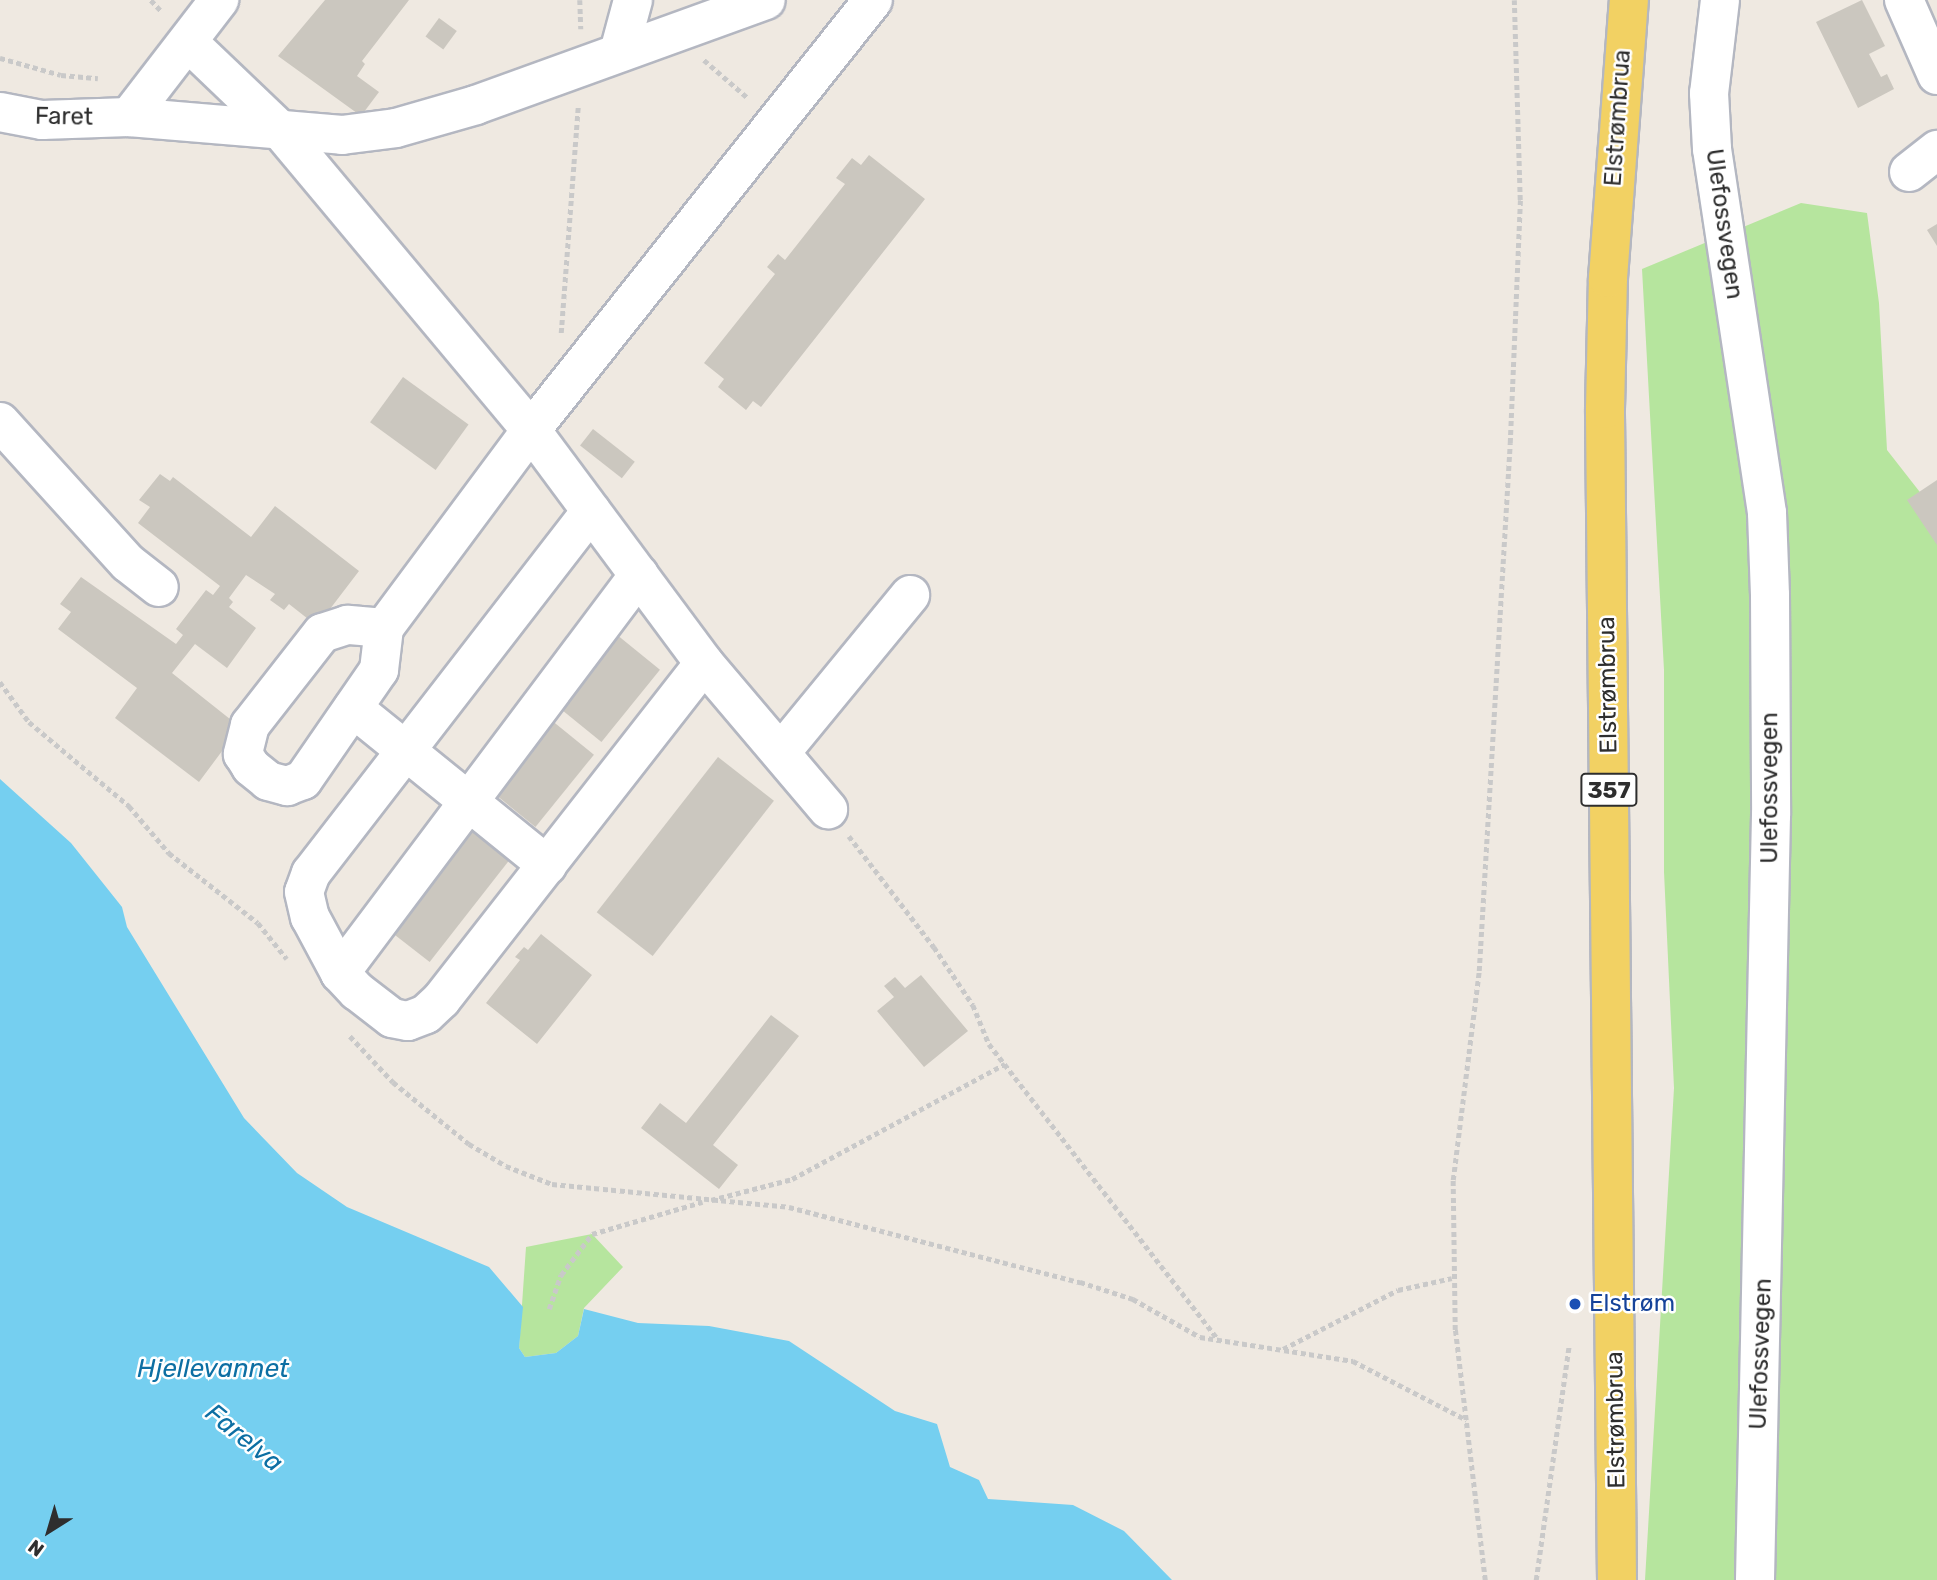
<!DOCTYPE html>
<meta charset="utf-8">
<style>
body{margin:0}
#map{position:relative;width:1937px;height:1580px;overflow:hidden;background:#efe9e1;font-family:Rubik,sans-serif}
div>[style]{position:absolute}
.green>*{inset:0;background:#b6e59e}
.water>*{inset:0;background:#75cff0}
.building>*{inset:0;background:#cbc7bf;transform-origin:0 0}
.path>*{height:4.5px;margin-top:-2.25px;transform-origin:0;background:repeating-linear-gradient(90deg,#c9c9c9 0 5px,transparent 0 8.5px)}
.roads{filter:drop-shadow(2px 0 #b4b7c1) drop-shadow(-2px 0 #b4b7c1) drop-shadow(0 2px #b4b7c1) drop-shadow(0 -2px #b4b7c1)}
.minor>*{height:38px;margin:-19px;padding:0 19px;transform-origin:19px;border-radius:19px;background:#fff}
.major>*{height:38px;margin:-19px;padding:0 19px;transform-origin:19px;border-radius:19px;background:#f2d163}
.dots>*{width:19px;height:19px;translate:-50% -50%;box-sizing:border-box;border:4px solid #fff;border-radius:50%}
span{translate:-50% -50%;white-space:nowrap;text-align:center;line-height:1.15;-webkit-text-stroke:5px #fff;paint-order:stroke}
.shield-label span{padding:2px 5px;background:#fff;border:2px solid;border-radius:5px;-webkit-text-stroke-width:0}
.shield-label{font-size:23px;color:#2e2e2e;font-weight:700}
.street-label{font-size:24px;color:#2e2e2e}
.transit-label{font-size:24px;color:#164399}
.left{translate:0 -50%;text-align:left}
.water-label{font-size:26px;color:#0d6fa3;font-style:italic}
.north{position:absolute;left:14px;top:1496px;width:70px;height:70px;-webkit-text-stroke:5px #fff;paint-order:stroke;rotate:217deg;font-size:19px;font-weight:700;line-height:28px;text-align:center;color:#2e2e2e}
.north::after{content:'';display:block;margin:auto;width:24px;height:32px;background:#2e2e2e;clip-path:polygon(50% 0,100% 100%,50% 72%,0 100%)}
</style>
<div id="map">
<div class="green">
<div style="clip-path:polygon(1801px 203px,1867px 213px,1879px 303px,1887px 450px,1937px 514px,1937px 1580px,1645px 1580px,1674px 1088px,1664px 872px,1664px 670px,1642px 269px)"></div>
<div style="clip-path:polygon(592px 1234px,623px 1267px,584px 1308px,578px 1336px,556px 1353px,525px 1357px,519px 1348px,526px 1247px)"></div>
</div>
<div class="water">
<div style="clip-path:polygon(0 779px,71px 843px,122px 907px,127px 927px,244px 1118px,297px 1173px,347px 1207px,489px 1267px,523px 1307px,519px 1348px,525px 1357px,556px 1353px,578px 1336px,584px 1309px,638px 1323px,709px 1326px,789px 1341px,895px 1411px,937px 1424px,950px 1467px,979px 1480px,988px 1499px,1073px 1505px,1124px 1531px,1172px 1580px,0 1580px)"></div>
</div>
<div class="building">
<div style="clip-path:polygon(325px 0,409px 0,362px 61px,365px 64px,357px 76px,379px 92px,361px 116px,278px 56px)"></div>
<div style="clip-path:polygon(1862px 0,1885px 46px,1869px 54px,1881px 77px,1887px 74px,1894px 89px,1858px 108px,1816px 22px)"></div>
<div style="left:439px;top:18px;width:22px;height:23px;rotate:36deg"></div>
<div style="clip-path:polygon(869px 155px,925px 199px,761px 407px,753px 401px,746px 410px,718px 387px,724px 379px,704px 363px,775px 274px,767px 267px,778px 254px,785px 260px,845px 184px,836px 178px,852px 158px,861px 165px)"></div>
<div style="clip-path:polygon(1937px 224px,1937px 246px,1927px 230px)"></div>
<div style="left:403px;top:377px;width:81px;height:56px;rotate:36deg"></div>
<div style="left:593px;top:429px;width:53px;height:21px;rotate:38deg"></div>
<div style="clip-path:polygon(160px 474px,170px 481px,173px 477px,251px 537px,275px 506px,359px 571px,317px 626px,289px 604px,284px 610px,270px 600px,275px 594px,246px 575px,229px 598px,233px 602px,229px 607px,256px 628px,227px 668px,195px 644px,172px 673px,240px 727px,199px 782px,115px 718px,137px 688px,58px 629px,71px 612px,60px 604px,81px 577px,176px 644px,183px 635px,176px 629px,206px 590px,213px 595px,220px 586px,138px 523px,150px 507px,139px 500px)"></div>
<div style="clip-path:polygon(1937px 480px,1937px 545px,1907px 500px)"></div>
<div style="left:611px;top:630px;width:63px;height:93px;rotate:39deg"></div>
<div style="left:545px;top:715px;width:63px;height:93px;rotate:39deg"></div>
<div style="left:718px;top:757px;width:71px;height:197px;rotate:38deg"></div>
<div style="left:471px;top:823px;width:53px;height:135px;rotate:38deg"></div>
<div style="clip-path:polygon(541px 934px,592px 975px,537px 1044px,486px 1003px,520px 960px,515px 957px,524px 947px,528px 950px)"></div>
<div style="clip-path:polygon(921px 975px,968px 1031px,924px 1067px,877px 1011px,894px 997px,884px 986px,895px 977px,905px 988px)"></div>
<div style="clip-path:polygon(771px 1015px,799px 1036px,713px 1145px,738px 1165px,719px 1189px,641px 1128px,660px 1103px,686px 1123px)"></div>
</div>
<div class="path">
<div style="left:151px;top:0;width:16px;rotate:47deg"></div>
<div style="left:580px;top:0;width:29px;rotate:88deg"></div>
<div style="left:0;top:58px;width:63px;rotate:15.6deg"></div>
<div style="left:61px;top:75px;width:37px;rotate:5deg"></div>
<div style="left:704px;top:60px;width:58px;rotate:40.8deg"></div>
<div style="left:561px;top:333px;width:226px;rotate:-85.7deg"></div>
<div style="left:0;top:682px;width:49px;rotate:54.1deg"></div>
<div style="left:29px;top:722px;width:131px;rotate:40deg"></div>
<div style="left:129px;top:806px;width:62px;rotate:49.6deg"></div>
<div style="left:169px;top:853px;width:113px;rotate:38.2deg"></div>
<div style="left:258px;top:923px;width:46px;rotate:51.1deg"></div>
<div style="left:849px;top:836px;width:140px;rotate:52.6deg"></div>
<div style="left:934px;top:947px;width:70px;rotate:56.1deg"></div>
<div style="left:973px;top:1005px;width:42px;rotate:67.7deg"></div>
<div style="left:989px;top:1044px;width:376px;rotate:52.2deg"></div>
<div style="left:350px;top:1036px;width:63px;rotate:46.9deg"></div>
<div style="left:393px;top:1082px;width:98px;rotate:39.2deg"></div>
<div style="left:469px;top:1144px;width:43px;rotate:30.7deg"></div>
<div style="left:506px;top:1166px;width:49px;rotate:21.4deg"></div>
<div style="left:552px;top:1184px;width:238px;rotate:5.5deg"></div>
<div style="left:789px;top:1207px;width:301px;rotate:14.5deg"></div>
<div style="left:1080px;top:1282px;width:56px;rotate:17.8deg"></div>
<div style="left:1133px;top:1299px;width:77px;rotate:29.6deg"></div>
<div style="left:1200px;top:1337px;width:155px;rotate:8.9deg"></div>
<div style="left:1353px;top:1361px;width:128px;rotate:27.4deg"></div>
<div style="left:711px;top:1200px;width:84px;rotate:-14.5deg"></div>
<div style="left:792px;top:1179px;width:242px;rotate:-28.4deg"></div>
<div style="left:549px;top:1309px;width:36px;rotate:-71deg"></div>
<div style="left:561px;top:1275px;width:51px;rotate:-52.9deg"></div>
<div style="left:592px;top:1234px;width:115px;rotate:-16.2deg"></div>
<div style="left:1283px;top:1349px;width:129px;rotate:-27.2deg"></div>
<div style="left:1398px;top:1290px;width:55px;rotate:-12.5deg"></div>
<div style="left:1485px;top:1580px;width:252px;rotate:-96.8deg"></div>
<div style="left:1455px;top:1330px;width:150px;rotate:-90.8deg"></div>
<div style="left:1453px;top:1180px;width:211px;rotate:-82.9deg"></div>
<div style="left:1479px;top:971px;width:529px;rotate:-86.64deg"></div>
<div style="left:1510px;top:443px;width:243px;rotate:-87.6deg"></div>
<div style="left:1520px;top:200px;width:200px;rotate:-91.7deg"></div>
<div style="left:1536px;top:1580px;width:236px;rotate:-82deg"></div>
</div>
<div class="roads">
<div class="minor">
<div style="left:1720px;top:0;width:94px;rotate:96.7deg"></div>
<div style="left:1709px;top:93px;width:56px;rotate:86.9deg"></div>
<div style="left:1712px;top:149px;width:368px;rotate:81.4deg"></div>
<div style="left:1767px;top:513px;width:82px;rotate:87.9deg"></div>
<div style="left:1770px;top:595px;width:220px;rotate:89.7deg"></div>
<div style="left:1771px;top:815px;width:765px;rotate:91.2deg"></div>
<div style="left:1904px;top:0;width:82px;rotate:66.3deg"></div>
<div style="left:188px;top:42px;width:129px;rotate:43.7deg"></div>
<div style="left:281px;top:131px;width:390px;rotate:50.1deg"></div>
<div style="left:531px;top:430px;width:290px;rotate:53.4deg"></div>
<div style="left:704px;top:663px;width:192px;rotate:49.7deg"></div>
<div style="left:619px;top:52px;width:54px;rotate:-74.9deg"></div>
<div style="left:0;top:112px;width:43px;rotate:10.8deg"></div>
<div style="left:42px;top:120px;width:87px;rotate:-2deg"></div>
<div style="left:129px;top:117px;width:214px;rotate:4.8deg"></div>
<div style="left:342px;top:135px;width:54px;rotate:-7.4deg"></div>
<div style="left:396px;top:128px;width:83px;rotate:-16deg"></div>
<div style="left:476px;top:105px;width:308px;rotate:-19.9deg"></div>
<div style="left:129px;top:117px;width:148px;rotate:-52.4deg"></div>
<div style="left:1909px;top:172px;width:36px;rotate:-38deg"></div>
<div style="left:0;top:422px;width:190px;rotate:47.8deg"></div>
<div style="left:128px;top:563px;width:39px;rotate:38deg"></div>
<div style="left:591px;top:511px;width:458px;rotate:127.7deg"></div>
<div style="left:311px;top:873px;width:20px;rotate:110deg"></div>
<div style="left:304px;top:892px;width:26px;rotate:77deg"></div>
<div style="left:310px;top:917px;width:64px;rotate:61.8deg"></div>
<div style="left:340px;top:973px;width:25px;rotate:47deg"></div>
<div style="left:357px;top:991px;width:44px;rotate:37.6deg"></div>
<div style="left:392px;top:1018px;width:16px;rotate:11deg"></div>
<div style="left:408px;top:1021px;width:19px;rotate:-21deg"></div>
<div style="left:426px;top:1014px;width:21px;rotate:-43deg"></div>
<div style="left:441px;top:1000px;width:427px;rotate:-52deg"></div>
<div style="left:384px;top:628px;width:37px;rotate:-175deg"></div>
<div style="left:347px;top:625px;width:26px;rotate:162deg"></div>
<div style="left:322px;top:633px;width:117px;rotate:128deg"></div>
<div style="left:250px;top:725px;width:30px;rotate:104deg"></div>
<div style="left:243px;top:754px;width:15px;rotate:58deg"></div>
<div style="left:251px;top:767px;width:22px;rotate:39deg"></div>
<div style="left:268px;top:781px;width:20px;rotate:15deg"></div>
<div style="left:287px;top:786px;width:17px;rotate:-21deg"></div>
<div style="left:303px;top:780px;width:134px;rotate:-55.4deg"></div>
<div style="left:379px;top:670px;width:42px;rotate:-83.2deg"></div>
<div style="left:384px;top:628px;width:247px;rotate:-53.4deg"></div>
<div style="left:531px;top:430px;width:549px;rotate:-51.5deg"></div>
<div style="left:353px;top:708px;width:250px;rotate:39deg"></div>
<div style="left:782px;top:751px;width:202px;rotate:-50.6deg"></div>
<div style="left:340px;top:973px;width:498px;rotate:-53.1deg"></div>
</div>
<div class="major">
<div style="left:1617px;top:1580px;width:1171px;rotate:-90.59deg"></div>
<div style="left:1605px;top:409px;width:131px;rotate:-88.7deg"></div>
<div style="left:1608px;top:278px;width:279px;rotate:-85.7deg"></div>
</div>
</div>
<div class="dots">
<div style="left:1575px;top:1304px;background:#1a4fb4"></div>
</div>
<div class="shield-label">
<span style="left:1609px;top:790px">357</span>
</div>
<div class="street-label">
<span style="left:64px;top:117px;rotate:1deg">Faret</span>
<span style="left:1618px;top:118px;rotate:-86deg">Elstrømbrua</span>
<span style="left:1724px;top:224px;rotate:82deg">Ulefossvegen</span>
<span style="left:1608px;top:685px;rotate:-91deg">Elstrømbrua</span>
<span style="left:1770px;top:788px;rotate:-90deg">Ulefossvegen</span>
<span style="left:1761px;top:1354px;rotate:-88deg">Ulefossvegen</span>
<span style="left:1616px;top:1420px;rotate:-91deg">Elstrømbrua</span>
</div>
<div class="transit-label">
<span class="left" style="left:1589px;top:1304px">Elstrøm</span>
</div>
<div class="water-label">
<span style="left:213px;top:1369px">Hjellevannet</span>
<span style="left:244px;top:1438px;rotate:39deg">Farelva</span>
</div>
<div class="north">N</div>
</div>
